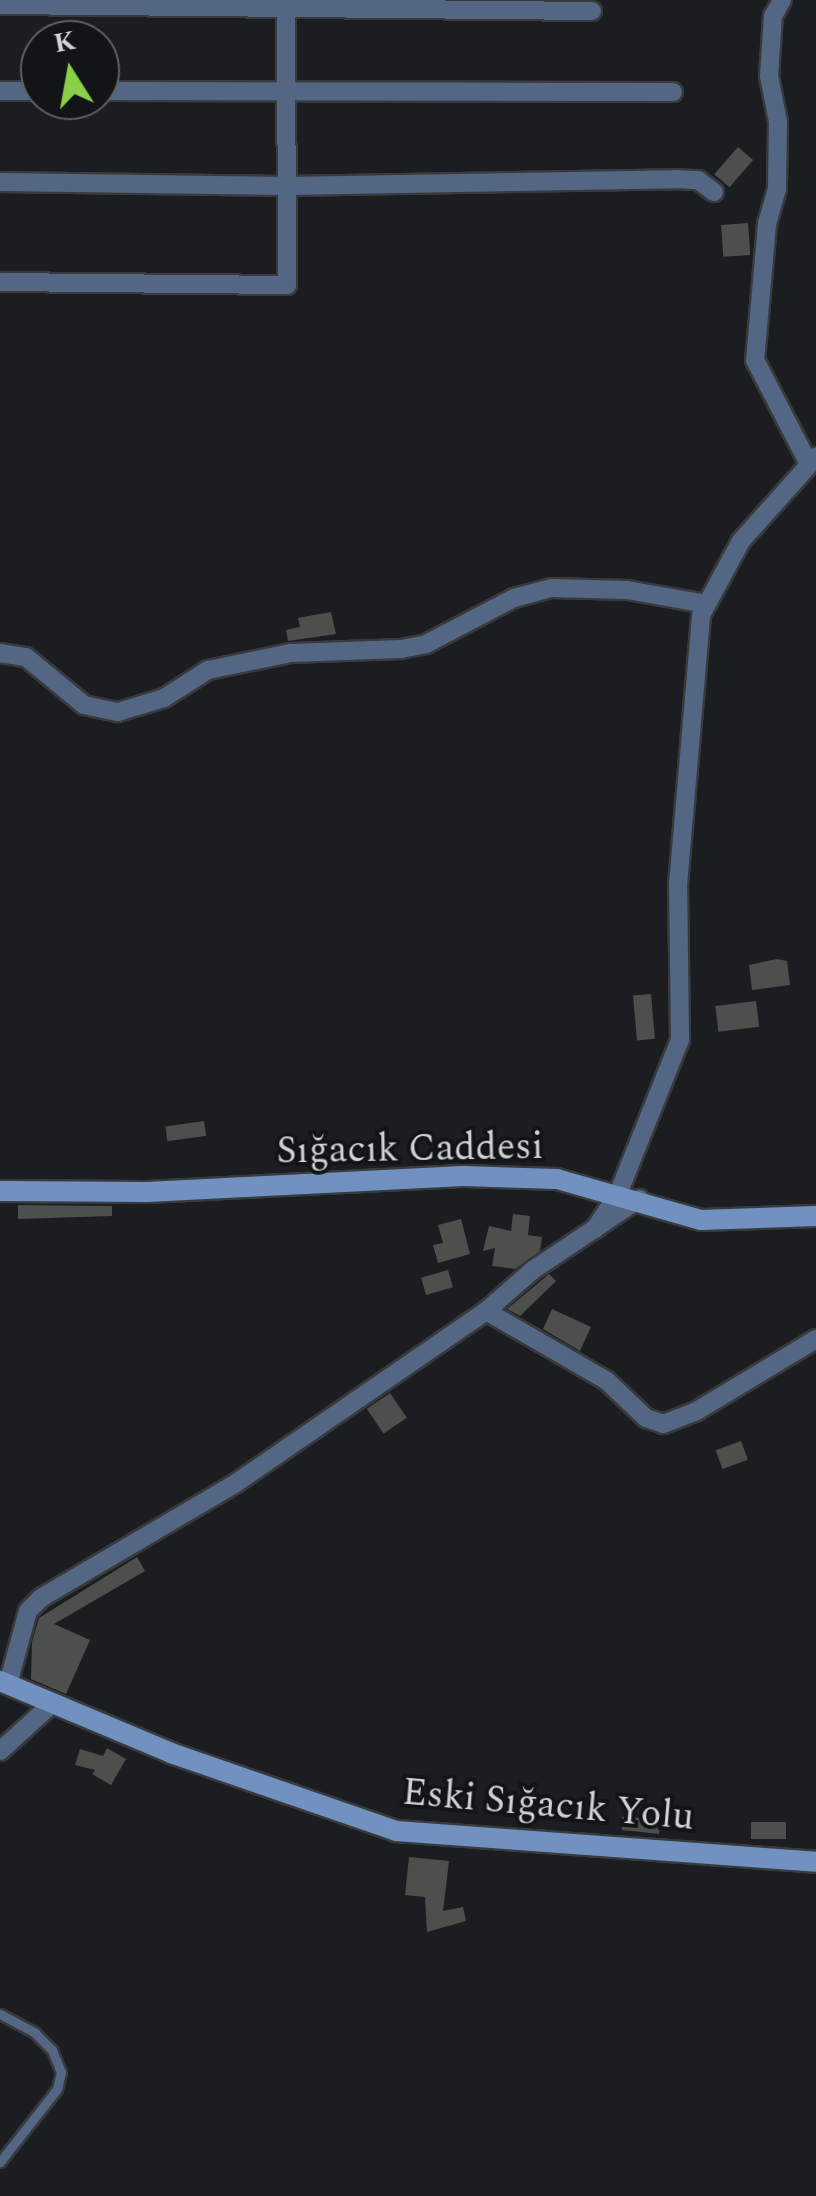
<!DOCTYPE html>
<meta charset="utf-8">
<style>
body{margin:0}
#map{position:relative;width:816px;height:2196px;overflow:hidden;background:#1b1d20;font-family:Spectral,serif}
div>[style]{position:absolute}
.building>*{inset:0;background:#4d4f4c;transform-origin:0 0}
.roads{filter:drop-shadow(2px 0 #383a3d) drop-shadow(-2px 0 #383a3d) drop-shadow(0 2px #383a3d) drop-shadow(0 -2px #383a3d)}
.lane>*{height:9px;margin:-4.5px;padding:0 4.5px;transform-origin:4.5px;border-radius:4.5px;background:#536784}
.street>*{height:18px;margin:-9px;padding:0 9px;transform-origin:9px;border-radius:9px;background:#536784}
.secondary>*{height:20px;margin:-10px;padding:0 10px;transform-origin:10px;border-radius:10px;background:#7192c0}
span{translate:-50% -50%;white-space:nowrap;text-align:center;line-height:1.15;-webkit-text-stroke:8px #121416;paint-order:stroke}
.street-label{font-size:38px;color:#d1d2d4}
.north{position:absolute;left:20px;top:20px;width:100px;height:100px;box-sizing:border-box;background:#121416;border:2px solid #5e6062;border-radius:50%;rotate:349deg;font-size:28px;font-weight:700;line-height:40px;text-align:center;color:#d1d2d4}
.north::after{content:'';display:block;margin:auto;width:35px;height:45px;background:#89cf48;clip-path:polygon(50% 0,100% 100%,50% 72%,0 100%)}
</style>
<div id="map">
<div class="building">
<div style="left:738px;top:147px;width:20px;height:36px;rotate:41deg"></div>
<div style="left:748px;top:223px;width:32px;height:27px;rotate:86deg"></div>
<div style="clip-path:polygon(331px 612px,336px 634px,288px 641px,286px 630px,300px 627px,298px 618px)"></div>
<div style="clip-path:polygon(777px 959px,787px 961px,790px 985px,752px 990px,749px 965px)"></div>
<div style="left:651px;top:994px;width:45px;height:18px;rotate:85deg"></div>
<div style="left:756px;top:1001px;width:26px;height:41px;rotate:83deg"></div>
<div style="left:204px;top:1121px;width:15px;height:39px;rotate:82deg"></div>
<div style="clip-path:polygon(18px 1205px,112px 1206px,112px 1216px,18px 1219px)"></div>
<div style="clip-path:polygon(513px 1214px,530px 1216px,528px 1235px,542px 1237px,540px 1251px,515px 1269px,492px 1266px,495px 1248px,483px 1251px,489px 1226px,511px 1231px)"></div>
<div style="clip-path:polygon(461px 1219px,470px 1254px,438px 1263px,433px 1245px,443px 1243px,438px 1225px)"></div>
<div style="left:448px;top:1270px;width:18px;height:28px;rotate:74deg"></div>
<div style="clip-path:polygon(549px 1274px,556px 1281px,520px 1316px,507px 1309px)"></div>
<div style="clip-path:polygon(552px 1309px,591px 1327px,580px 1351px,543px 1329px)"></div>
<div style="left:390px;top:1393px;width:30px;height:28px;rotate:56deg"></div>
<div style="left:741px;top:1441px;width:20px;height:27px;rotate:70deg"></div>
<div style="clip-path:polygon(137px 1557px,145px 1571px,54px 1624px,90px 1640px,66px 1694px,31px 1679px,32px 1642px,39px 1618px)"></div>
<div style="clip-path:polygon(107px 1748px,126px 1759px,111px 1785px,92px 1774px,95px 1770px,75px 1765px,80px 1749px,103px 1756px)"></div>
<div style="clip-path:polygon(622px 1817px,661px 1819px,659px 1834px,622px 1830px)"></div>
<div style="left:751px;top:1822px;width:35px;height:17px"></div>
<div style="clip-path:polygon(409px 1857px,449px 1861px,443px 1911px,463px 1907px,466px 1921px,427px 1932px,425px 1897px,405px 1895px)"></div>
</div>
<div class="roads">
<div class="lane">
<div style="left:0;top:2014px;width:40px;rotate:28deg"></div>
<div style="left:35px;top:2033px;width:24px;rotate:45deg"></div>
<div style="left:52px;top:2050px;width:24px;rotate:68deg"></div>
<div style="left:61px;top:2072px;width:17px;rotate:103deg"></div>
<div style="left:57px;top:2089px;width:93px;rotate:128deg"></div>
</div>
<div class="street">
<div style="left:782px;top:0;width:18px;rotate:119deg"></div>
<div style="left:773px;top:16px;width:60px;rotate:93.8deg"></div>
<div style="left:769px;top:76px;width:47px;rotate:78.9deg"></div>
<div style="left:778px;top:122px;width:67px;rotate:90.9deg"></div>
<div style="left:777px;top:189px;width:36px;rotate:106deg"></div>
<div style="left:767px;top:224px;width:137px;rotate:95deg"></div>
<div style="left:755px;top:360px;width:117px;rotate:62.6deg"></div>
<div style="left:0;top:5px;width:592px;rotate:0.58deg"></div>
<div style="left:0;top:91px;width:40px"></div>
<div style="left:100px;top:91px;width:573px;rotate:0.1deg"></div>
<div style="left:0;top:182px;width:287px;rotate:0.8deg"></div>
<div style="left:287px;top:186px;width:389px;rotate:-1deg"></div>
<div style="left:676px;top:179px;width:22px;rotate:3deg"></div>
<div style="left:698px;top:180px;width:20px;rotate:37deg"></div>
<div style="left:0;top:282px;width:287px;rotate:0.6deg"></div>
<div style="left:287px;top:285px;width:285px;rotate:-90.2deg"></div>
<div style="left:0;top:653px;width:26px;rotate:9deg"></div>
<div style="left:26px;top:657px;width:75px;rotate:39.6deg"></div>
<div style="left:84px;top:705px;width:35px;rotate:12deg"></div>
<div style="left:118px;top:712px;width:48px;rotate:-16.9deg"></div>
<div style="left:164px;top:698px;width:52px;rotate:-32.5deg"></div>
<div style="left:208px;top:670px;width:85px;rotate:-11.6deg"></div>
<div style="left:291px;top:653px;width:110px;rotate:-2.1deg"></div>
<div style="left:401px;top:649px;width:25px;rotate:-11deg"></div>
<div style="left:426px;top:644px;width:99px;rotate:-27.6deg"></div>
<div style="left:514px;top:598px;width:39px;rotate:-15deg"></div>
<div style="left:552px;top:588px;width:75px;rotate:1.5deg"></div>
<div style="left:627px;top:590px;width:80px;rotate:10deg"></div>
<div style="left:595px;top:1229px;width:42px;rotate:-56.7deg"></div>
<div style="left:618px;top:1194px;width:166px;rotate:-68.1deg"></div>
<div style="left:680px;top:1040px;width:155px;rotate:-90.7deg"></div>
<div style="left:678px;top:885px;width:271px;rotate:-85.1deg"></div>
<div style="left:701px;top:615px;width:84px;rotate:-61.6deg"></div>
<div style="left:741px;top:541px;width:113px;rotate:-48.2deg"></div>
<div style="left:486px;top:1311px;width:140px;rotate:30deg"></div>
<div style="left:607px;top:1381px;width:54px;rotate:43.5deg"></div>
<div style="left:646px;top:1418px;width:18px;rotate:19deg"></div>
<div style="left:663px;top:1424px;width:34px;rotate:-21deg"></div>
<div style="left:695px;top:1412px;width:141px;rotate:-31.1deg"></div>
<div style="left:8px;top:1684px;width:76px;rotate:-74.7deg"></div>
<div style="left:28px;top:1611px;width:18px;rotate:-45deg"></div>
<div style="left:41px;top:1598px;width:226px;rotate:-30.5deg"></div>
<div style="left:236px;top:1483px;width:303px;rotate:-34.5deg"></div>
<div style="left:486px;top:1311px;width:62px;rotate:-41.1deg"></div>
<div style="left:533px;top:1270px;width:128px;rotate:-33.8deg"></div>
<div style="left:0;top:1751px;width:72px;rotate:-42.2deg"></div>
</div>
<div class="secondary">
<div style="left:0;top:1191px;width:147px;rotate:0.4deg"></div>
<div style="left:147px;top:1192px;width:316px;rotate:-2.9deg"></div>
<div style="left:463px;top:1176px;width:94px;rotate:1.8deg"></div>
<div style="left:557px;top:1179px;width:150px;rotate:15.9deg"></div>
<div style="left:701px;top:1220px;width:115px;rotate:-2deg"></div>
<div style="left:0;top:1681px;width:186px;rotate:22.8deg"></div>
<div style="left:171px;top:1753px;width:238px;rotate:19.1deg"></div>
<div style="left:396px;top:1831px;width:421px;rotate:4.2deg"></div>
</div>
</div>
<div class="street-label">
<span style="left:410px;top:1150px;rotate:-1deg">Sığacık Caddesi</span>
<span style="left:548px;top:1806px;rotate:5deg">Eski Sığacık Yolu</span>
</div>
<div class="north">K</div>
</div>
